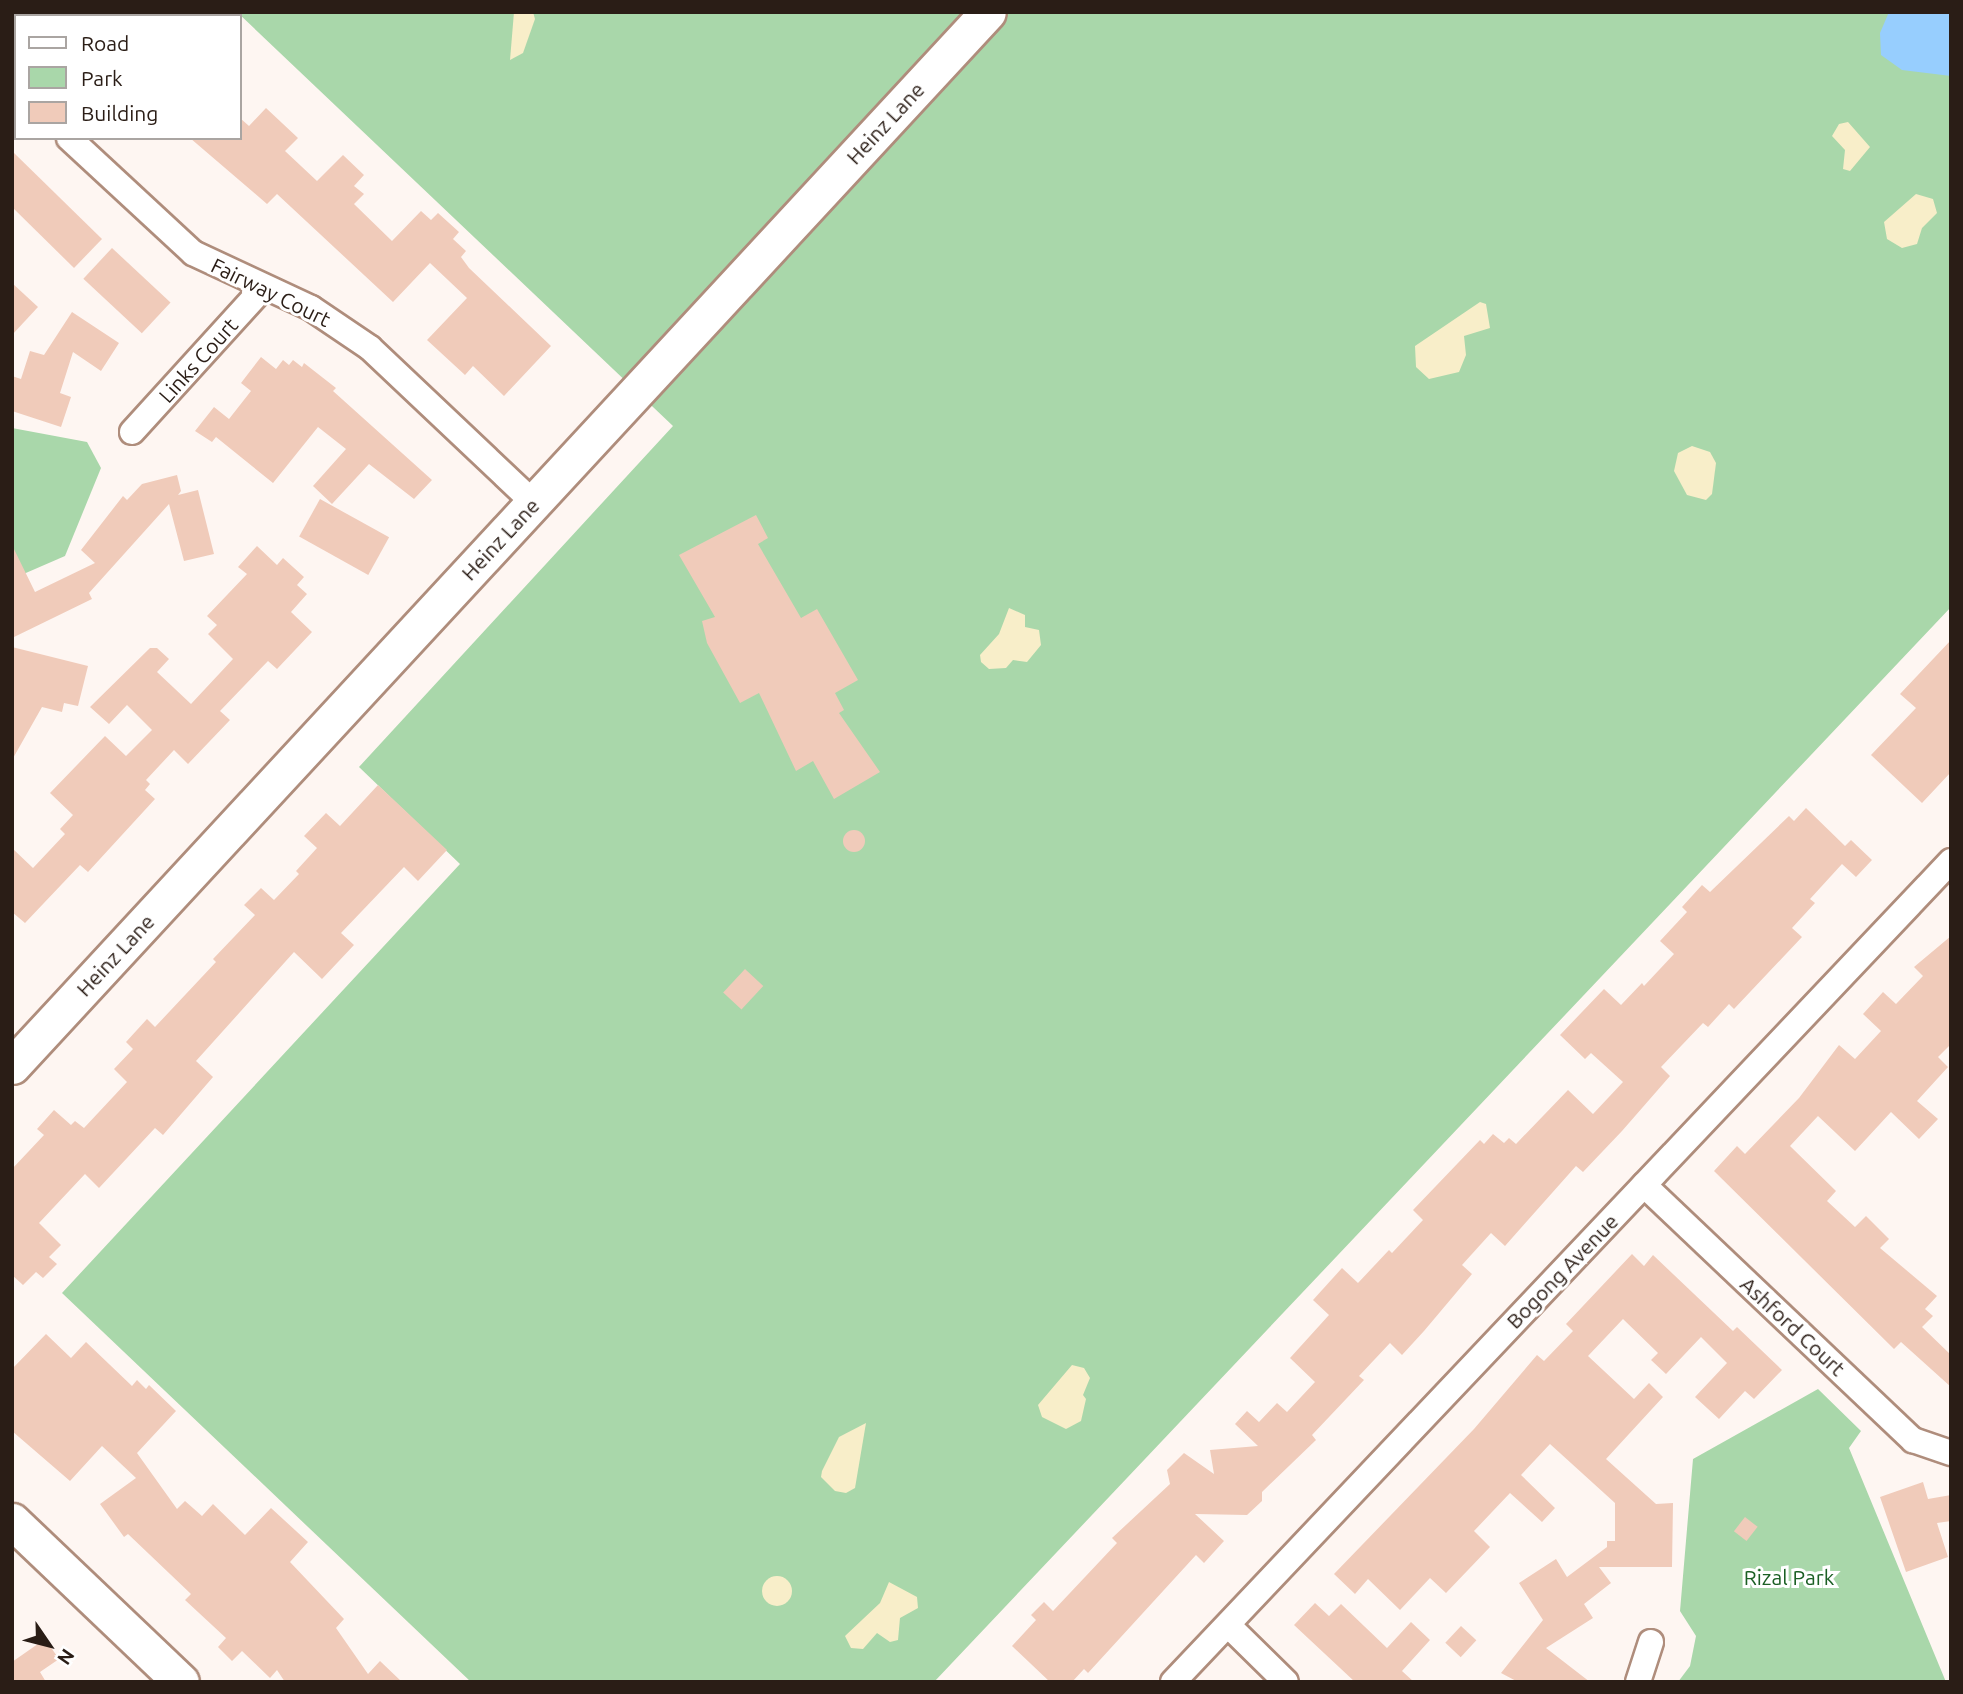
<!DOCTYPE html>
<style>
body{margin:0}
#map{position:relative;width:1963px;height:1694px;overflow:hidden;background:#fef6f2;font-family:Ubuntu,sans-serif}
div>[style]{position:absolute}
.green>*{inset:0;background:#a9d7aa}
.sand>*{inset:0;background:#f8eec9}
.round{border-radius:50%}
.water>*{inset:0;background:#97cefe}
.building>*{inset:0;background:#f0cbba;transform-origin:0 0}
.roads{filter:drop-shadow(2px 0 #af8d7c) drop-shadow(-2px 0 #af8d7c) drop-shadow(0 2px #af8d7c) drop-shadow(0 -2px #af8d7c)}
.street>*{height:24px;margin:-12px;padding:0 12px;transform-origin:12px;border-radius:12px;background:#fff}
.secondary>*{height:35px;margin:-17.5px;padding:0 17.5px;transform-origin:17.5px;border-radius:17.5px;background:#fff}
span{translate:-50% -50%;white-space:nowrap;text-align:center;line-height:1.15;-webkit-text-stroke:6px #fff;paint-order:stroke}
.street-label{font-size:21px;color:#2a1d16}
.park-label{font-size:21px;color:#1b5f24}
.frame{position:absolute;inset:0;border:14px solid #2a1d16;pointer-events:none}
.legend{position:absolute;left:14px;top:14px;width:228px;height:126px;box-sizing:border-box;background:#fff;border:2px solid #aaa5a2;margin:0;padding:9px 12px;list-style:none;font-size:21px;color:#2a1d16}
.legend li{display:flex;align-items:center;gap:14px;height:35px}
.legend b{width:35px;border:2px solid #aaa5a2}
.north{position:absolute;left:14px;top:1610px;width:70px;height:70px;-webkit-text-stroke:5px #fff;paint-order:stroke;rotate:125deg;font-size:19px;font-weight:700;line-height:28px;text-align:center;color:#2a1d16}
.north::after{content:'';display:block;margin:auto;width:24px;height:32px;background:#2a1d16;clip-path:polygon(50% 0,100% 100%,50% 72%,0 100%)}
</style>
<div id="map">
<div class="green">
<div style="clip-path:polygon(237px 12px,1951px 12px,1951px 607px,934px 1682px,471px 1682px,62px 1293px,460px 864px,359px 767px,673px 426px)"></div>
<div style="clip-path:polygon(12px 428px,87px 442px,101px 468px,65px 556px,12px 579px)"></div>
<div style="clip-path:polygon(1818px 1389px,1861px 1431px,1849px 1448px,1946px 1682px,1678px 1682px,1690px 1666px,1696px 1636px,1680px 1611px,1693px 1459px)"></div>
</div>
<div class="sand">
<div style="clip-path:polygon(514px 12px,533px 12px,535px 19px,523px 53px,510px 60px)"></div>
<div style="clip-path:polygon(1848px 122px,1870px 147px,1850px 171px,1843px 169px,1845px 150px,1832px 136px,1839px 124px)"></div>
<div style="clip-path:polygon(1916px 194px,1933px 199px,1937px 213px,1922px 228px,1917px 244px,1902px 248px,1887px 239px,1884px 222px)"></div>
<div style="clip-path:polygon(1480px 302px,1486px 304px,1490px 328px,1464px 336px,1466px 355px,1459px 372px,1429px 379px,1416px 367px,1415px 346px)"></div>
<div style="clip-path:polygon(1692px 446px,1710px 452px,1716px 463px,1712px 494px,1706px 500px,1687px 495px,1674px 471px,1678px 453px)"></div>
<div style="clip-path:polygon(1009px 608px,1025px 615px,1025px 627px,1039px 630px,1041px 645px,1027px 662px,1013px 660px,1006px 668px,989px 669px,981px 662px,980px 655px,999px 634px)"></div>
<div style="clip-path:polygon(1072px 1365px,1084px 1368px,1090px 1378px,1083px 1395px,1086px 1399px,1081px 1421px,1066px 1429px,1042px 1417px,1038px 1405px)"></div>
<div style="clip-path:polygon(866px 1423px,855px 1488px,846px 1493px,835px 1491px,821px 1477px,822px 1471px,839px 1437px)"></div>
<div class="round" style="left:762px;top:1576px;width:30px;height:30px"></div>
<div style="clip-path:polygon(889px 1582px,917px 1597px,918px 1608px,900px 1618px,898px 1640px,890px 1642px,877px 1633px,863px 1649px,851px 1648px,845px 1636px,880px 1603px)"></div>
</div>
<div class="water">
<div style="clip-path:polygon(1889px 12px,1951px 12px,1951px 76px,1902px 70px,1881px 55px,1880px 33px)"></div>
</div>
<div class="building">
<div style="clip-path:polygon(266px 108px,298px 138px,285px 151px,317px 181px,343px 155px,364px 175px,354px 186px,364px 194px,354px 204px,392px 241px,421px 211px,431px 220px,438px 213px,459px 232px,453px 239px,466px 251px,461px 257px,469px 268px,551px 346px,504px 396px,473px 366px,465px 375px,427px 340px,467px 298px,430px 263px,393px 302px,277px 194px,267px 204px,190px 138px,240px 138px,240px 118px,249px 126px)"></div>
<div style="clip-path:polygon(12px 151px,102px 239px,74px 268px,12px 207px)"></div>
<div style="left:112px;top:248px;width:80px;height:42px;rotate:43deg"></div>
<div style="clip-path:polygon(12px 283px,38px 307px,12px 335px)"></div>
<div style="clip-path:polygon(72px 312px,119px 343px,101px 371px,73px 352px,60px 393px,71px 397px,61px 427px,12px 411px,12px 376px,21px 379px,30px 351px,44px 355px)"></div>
<div style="clip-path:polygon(261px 357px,276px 369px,283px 360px,289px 365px,293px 360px,302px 367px,304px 363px,336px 388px,333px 391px,432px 480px,414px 499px,369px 464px,332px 504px,313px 486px,346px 449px,318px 427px,273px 483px,216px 437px,212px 442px,195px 431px,214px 407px,229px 419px,251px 391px,241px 383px)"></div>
<div style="clip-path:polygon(177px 475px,181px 491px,178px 495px,198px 490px,214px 554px,184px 561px,169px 504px,89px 593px,92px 599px,12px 638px,12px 545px,35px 592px,95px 563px,81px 550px,123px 496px,127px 500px,142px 484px)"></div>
<div style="left:320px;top:499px;width:79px;height:43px;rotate:29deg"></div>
<div style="clip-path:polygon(756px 515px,768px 538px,758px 544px,801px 618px,817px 609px,858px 680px,835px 693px,844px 710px,839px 713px,880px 772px,834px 799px,813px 761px,796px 771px,759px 693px,740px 703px,707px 643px,702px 621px,715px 617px,679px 555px)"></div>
<div style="clip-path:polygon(257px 546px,277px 565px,283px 558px,304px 577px,297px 585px,307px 594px,291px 612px,312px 632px,277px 669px,268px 661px,220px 711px,230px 720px,188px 764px,174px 750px,146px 780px,150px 784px,145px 790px,155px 799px,88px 872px,80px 865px,25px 923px,12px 912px,12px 848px,33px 868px,65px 834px,60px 829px,73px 815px,50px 793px,105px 736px,126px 756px,152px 730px,127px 705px,109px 724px,90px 707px,150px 648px,157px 648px,169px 659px,157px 672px,191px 704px,233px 659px,208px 634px,217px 625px,207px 616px,247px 574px,238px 567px)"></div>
<div style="clip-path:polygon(1951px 640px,1951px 772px,1922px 803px,1871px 755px,1916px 708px,1900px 694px)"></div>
<div style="clip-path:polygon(12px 647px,88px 666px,78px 706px,64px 703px,62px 712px,42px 707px,12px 760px)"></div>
<div style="clip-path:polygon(378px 785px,447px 850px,418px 881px,404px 867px,341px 933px,354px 945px,322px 979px,294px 952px,196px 1061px,213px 1077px,163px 1135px,155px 1128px,99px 1188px,85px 1174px,39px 1223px,61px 1245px,49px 1257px,57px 1264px,43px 1278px,36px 1272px,23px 1285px,12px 1275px,12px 1169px,44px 1135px,37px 1129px,54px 1110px,71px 1125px,75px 1121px,84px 1128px,127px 1082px,114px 1069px,133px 1049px,126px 1042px,147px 1019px,155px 1027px,216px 962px,213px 959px,255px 915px,244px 905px,261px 888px,274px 900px,299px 874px,296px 871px,317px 848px,304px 836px,326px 813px,340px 826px)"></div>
<div style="clip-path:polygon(1806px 808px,1845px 846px,1851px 840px,1872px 860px,1856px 877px,1842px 864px,1810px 899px,1815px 903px,1792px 928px,1802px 937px,1734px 1009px,1729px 1004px,1708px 1027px,1703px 1023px,1661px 1067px,1670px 1076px,1622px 1131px,1583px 1172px,1576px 1166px,1505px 1246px,1491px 1233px,1462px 1265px,1472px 1274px,1424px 1331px,1402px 1355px,1390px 1343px,1359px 1376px,1364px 1380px,1312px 1435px,1316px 1440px,1262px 1492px,1262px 1501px,1247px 1515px,1195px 1514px,1224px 1541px,1204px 1563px,1196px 1555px,1088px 1673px,1084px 1669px,1072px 1682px,1050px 1682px,1012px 1646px,1036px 1620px,1031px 1615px,1044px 1602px,1053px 1611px,1117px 1543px,1112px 1538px,1170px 1484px,1167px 1470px,1184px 1453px,1214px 1474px,1210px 1450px,1258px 1446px,1235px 1424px,1247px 1411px,1259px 1422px,1277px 1403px,1287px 1412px,1315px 1382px,1290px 1358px,1329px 1315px,1313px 1300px,1342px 1268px,1358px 1283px,1389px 1250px,1392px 1253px,1423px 1220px,1413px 1210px,1480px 1140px,1484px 1144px,1493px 1134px,1504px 1143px,1509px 1138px,1516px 1144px,1568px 1090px,1593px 1114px,1623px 1082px,1591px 1053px,1585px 1059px,1560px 1035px,1604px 989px,1621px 1005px,1642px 983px,1644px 986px,1674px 954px,1660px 941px,1687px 912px,1682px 907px,1702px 885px,1710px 892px,1789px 816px,1794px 821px)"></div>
<div class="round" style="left:843px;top:830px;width:22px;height:22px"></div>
<div style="clip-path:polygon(1951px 936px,1951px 1044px,1938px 1057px,1948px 1067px,1917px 1101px,1938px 1119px,1919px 1139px,1891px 1112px,1855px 1151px,1818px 1116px,1790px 1146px,1836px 1191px,1827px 1201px,1855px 1227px,1866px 1216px,1889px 1239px,1880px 1248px,1937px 1296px,1925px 1309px,1933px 1316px,1922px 1327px,1951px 1355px,1951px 1387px,1901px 1342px,1894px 1349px,1714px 1171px,1737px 1146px,1745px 1154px,1799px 1098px,1839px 1045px,1855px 1059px,1881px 1031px,1863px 1014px,1883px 992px,1896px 1004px,1923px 976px,1914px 967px)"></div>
<div style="left:745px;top:969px;width:25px;height:32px;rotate:43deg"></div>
<div style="clip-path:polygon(1632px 1254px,1644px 1266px,1653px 1255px,1733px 1331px,1737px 1327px,1782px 1370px,1754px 1399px,1745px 1391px,1719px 1419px,1695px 1397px,1727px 1363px,1701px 1337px,1666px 1374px,1651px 1360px,1658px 1353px,1623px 1319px,1588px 1356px,1634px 1399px,1649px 1383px,1663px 1397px,1606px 1459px,1656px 1504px,1673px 1503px,1672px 1567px,1599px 1567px,1611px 1583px,1584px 1604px,1593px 1618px,1546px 1648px,1590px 1682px,1518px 1682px,1501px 1673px,1543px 1620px,1519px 1583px,1556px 1559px,1567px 1577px,1607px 1547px,1607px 1541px,1615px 1541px,1615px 1503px,1550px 1444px,1521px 1475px,1555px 1508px,1542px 1522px,1510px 1493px,1474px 1531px,1490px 1547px,1446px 1593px,1430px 1578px,1400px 1610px,1368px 1579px,1355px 1594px,1334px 1574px,1474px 1429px,1537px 1355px,1544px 1361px,1573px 1331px,1566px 1324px)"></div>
<div style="clip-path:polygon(46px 1334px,71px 1358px,86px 1342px,132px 1386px,137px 1380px,146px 1389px,149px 1385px,176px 1411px,137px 1453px,177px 1509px,185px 1501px,202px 1516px,213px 1504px,245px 1535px,271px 1508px,308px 1542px,290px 1562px,344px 1619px,336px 1628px,368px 1674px,380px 1661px,402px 1682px,285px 1682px,277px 1670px,270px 1678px,242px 1651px,232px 1661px,218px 1647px,226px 1638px,185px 1600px,191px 1594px,128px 1534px,124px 1537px,100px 1504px,136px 1478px,102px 1446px,70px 1481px,12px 1431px,12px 1369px)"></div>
<div style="clip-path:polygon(1923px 1482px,1928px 1499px,1951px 1495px,1951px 1521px,1937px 1523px,1948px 1557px,1906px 1572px,1880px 1497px)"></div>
<div style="left:1745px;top:1517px;width:16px;height:18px;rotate:38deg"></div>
<div style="clip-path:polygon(1315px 1603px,1329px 1616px,1341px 1604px,1387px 1648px,1411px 1622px,1430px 1640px,1402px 1671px,1414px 1682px,1355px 1682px,1294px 1625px)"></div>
<div style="left:1461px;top:1626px;width:21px;height:23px;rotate:43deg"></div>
<div style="clip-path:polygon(45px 1639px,59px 1659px,40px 1672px,46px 1682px,12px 1682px,12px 1662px)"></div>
</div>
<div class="roads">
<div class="street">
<div style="left:12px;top:78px;width:6px;rotate:51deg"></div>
<div style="left:69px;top:138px;width:169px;rotate:42.8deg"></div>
<div style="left:193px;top:253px;width:130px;rotate:25deg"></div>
<div style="left:311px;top:308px;width:71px;rotate:34.1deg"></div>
<div style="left:370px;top:348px;width:226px;rotate:43.4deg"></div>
<div style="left:132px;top:432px;width:196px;rotate:-47.7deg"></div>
<div style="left:1644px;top:1185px;width:371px;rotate:43.5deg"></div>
<div style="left:1913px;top:1440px;width:40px;rotate:18.9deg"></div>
<div style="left:1228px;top:1625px;width:81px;rotate:44.5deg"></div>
<div style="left:1173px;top:1682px;width:1131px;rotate:-46.54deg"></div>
<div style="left:1638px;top:1682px;width:42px;rotate:-72deg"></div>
</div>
<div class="secondary">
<div style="left:12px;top:1066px;width:1436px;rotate:-47.2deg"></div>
<div style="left:12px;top:1521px;width:233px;rotate:43.6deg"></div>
</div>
</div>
<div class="street-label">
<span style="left:885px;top:123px;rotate:-47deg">Heinz Lane</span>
<span style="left:271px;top:292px;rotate:26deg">Fairway Court</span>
<span style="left:198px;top:360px;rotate:-48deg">Links Court</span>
<span style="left:500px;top:539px;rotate:-47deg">Heinz Lane</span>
<span style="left:115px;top:955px;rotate:-47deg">Heinz Lane</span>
<span style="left:1562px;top:1271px;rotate:-46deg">Bogong Avenue</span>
<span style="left:1793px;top:1326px;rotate:43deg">Ashford Court</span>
</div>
<div class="park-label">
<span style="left:1789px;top:1577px">Rizal Park</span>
</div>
<div class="frame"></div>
<ul class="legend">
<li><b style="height:9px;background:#fff"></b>Road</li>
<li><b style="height:19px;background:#a9d7aa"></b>Park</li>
<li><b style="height:19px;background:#f0cbba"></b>Building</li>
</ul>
<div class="north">N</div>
</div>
